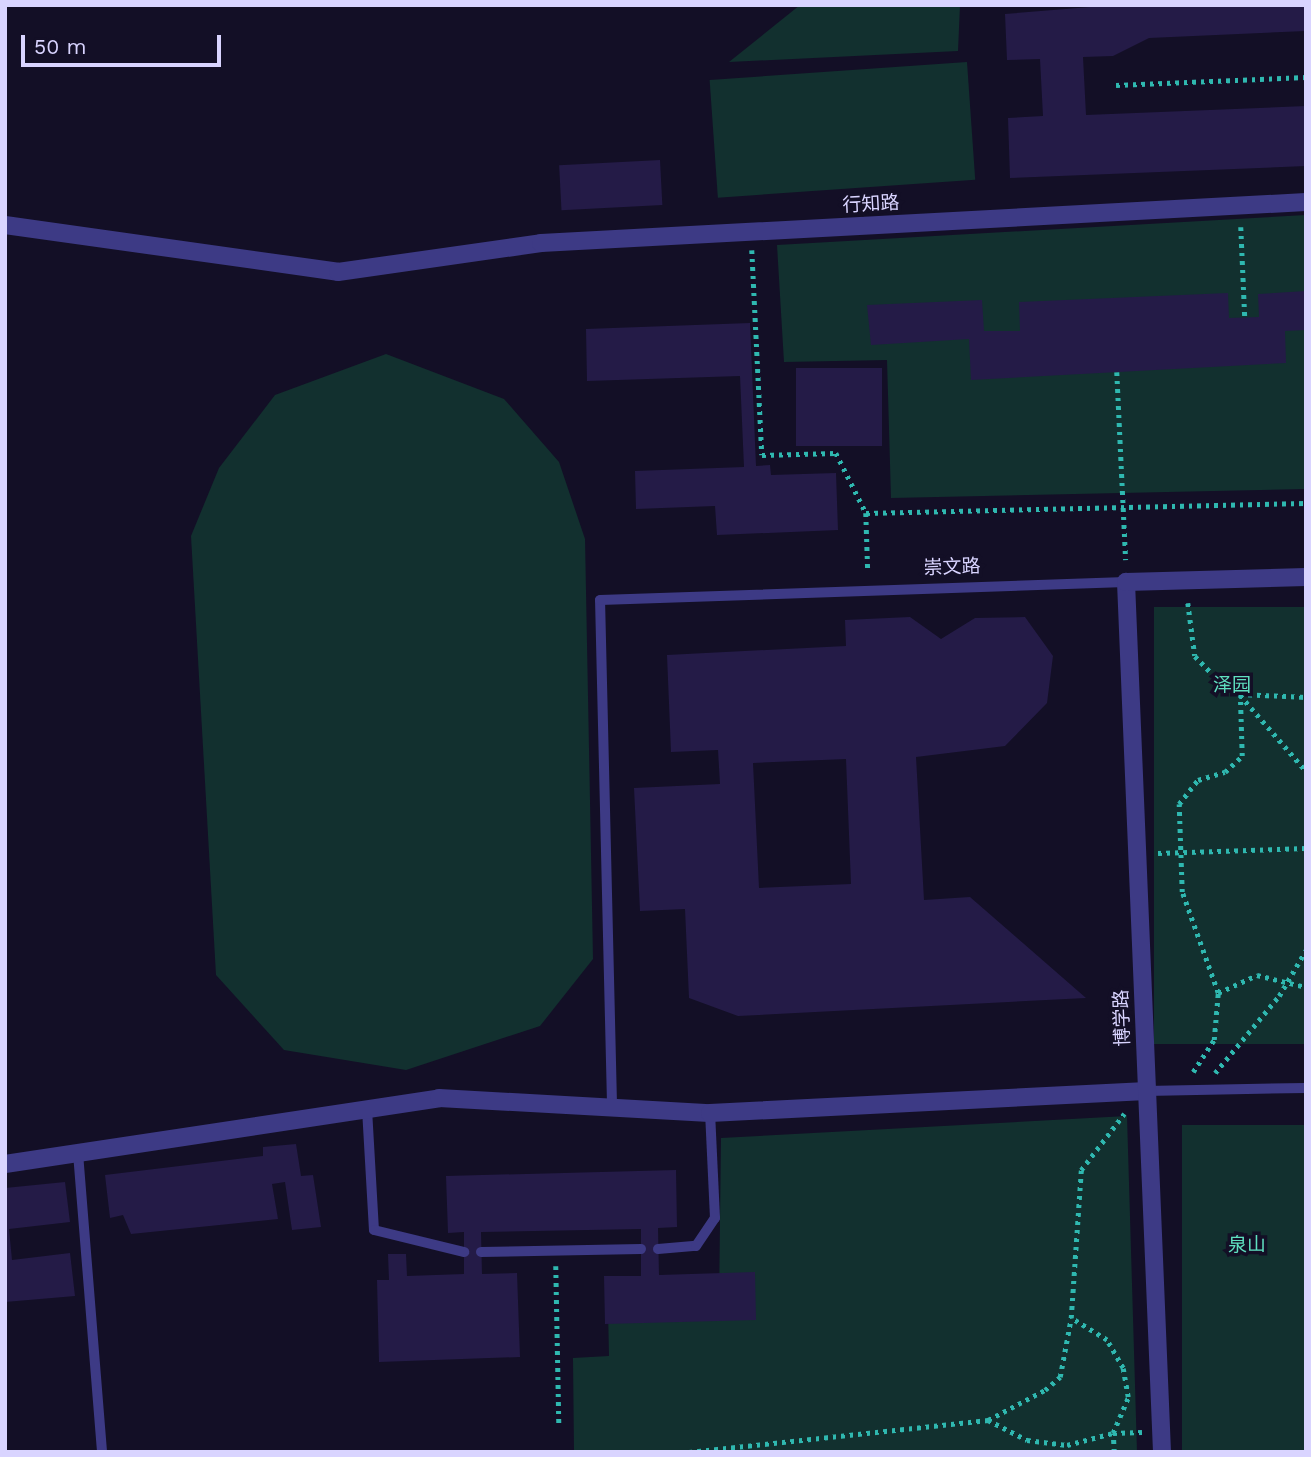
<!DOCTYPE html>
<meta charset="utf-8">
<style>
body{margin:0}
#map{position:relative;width:1311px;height:1457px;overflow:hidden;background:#130f26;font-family:"Work Sans","Noto Sans SC",sans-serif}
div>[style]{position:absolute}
.green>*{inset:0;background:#12302f;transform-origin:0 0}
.building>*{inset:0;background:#241b47;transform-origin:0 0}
.path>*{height:4.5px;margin-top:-2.25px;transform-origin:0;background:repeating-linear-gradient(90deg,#2fb8b0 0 3.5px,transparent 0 8.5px)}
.lane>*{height:10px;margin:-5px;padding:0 5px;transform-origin:5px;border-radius:5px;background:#3d3a85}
.street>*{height:18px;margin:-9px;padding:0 9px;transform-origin:9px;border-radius:9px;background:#3d3a85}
span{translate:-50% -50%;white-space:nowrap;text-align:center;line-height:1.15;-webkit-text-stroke:7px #130f26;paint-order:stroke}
.street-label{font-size:19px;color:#d9d4ff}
.park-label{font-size:19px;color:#5fe0c0}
.frame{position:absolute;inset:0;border:7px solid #d9d4ff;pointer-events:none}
.scale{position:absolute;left:21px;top:35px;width:200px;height:32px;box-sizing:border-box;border:4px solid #d9d4ff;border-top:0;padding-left:9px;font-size:21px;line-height:24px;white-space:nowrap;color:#d9d4ff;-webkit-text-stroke:5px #130f26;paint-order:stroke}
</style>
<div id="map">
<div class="green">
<div style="clip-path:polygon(800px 5px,960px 5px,958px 51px,729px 62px)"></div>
<div style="left:967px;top:62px;width:118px;height:258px;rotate:86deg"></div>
<div style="clip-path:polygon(1306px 215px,1306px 489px,891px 498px,887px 360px,784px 362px,777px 245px)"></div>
<div style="clip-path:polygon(386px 354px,504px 399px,559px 462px,585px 539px,593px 959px,540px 1026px,406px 1070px,284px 1050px,216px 975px,191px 536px,219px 468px,275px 395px)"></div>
<div style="left:1306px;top:607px;width:437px;height:152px;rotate:90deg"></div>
<div style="clip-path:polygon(1127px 1116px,1137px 1452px,574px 1452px,573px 1358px,609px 1356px,608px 1309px,719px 1306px,721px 1138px)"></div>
<div style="left:1306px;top:1125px;width:327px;height:124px;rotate:90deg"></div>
</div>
<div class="building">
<div style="clip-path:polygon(1115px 5px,1306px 5px,1306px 31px,1149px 38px,1113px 56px,1083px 57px,1086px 115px,1306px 106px,1306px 166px,1010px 178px,1008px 118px,1043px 116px,1040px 59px,1007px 60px,1005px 14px)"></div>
<div style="left:660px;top:160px;width:45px;height:101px;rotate:87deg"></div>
<div style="clip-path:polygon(1306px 291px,1306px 330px,1285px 331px,1286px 363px,971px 380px,969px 339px,871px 345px,867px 305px,982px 300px,984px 331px,1020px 331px,1019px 302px,1228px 293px,1229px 318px,1259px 317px,1258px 294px)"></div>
<div style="clip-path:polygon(750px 323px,756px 466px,770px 465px,771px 475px,836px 473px,838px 530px,717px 535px,715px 506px,636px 509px,635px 471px,744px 467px,740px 376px,587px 381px,586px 329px)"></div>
<div style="left:796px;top:368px;width:86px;height:78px"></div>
<div style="clip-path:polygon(evenodd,910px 617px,941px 639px,975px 618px,1025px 617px,1053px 656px,1047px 703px,1005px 746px,916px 757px,924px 900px,970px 897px,1086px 998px,738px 1016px,689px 998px,685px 909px,640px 911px,634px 788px,720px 784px,718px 750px,671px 752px,667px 655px,846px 646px,845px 620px,910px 617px,846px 759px,851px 884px,759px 888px,753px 763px,846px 759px)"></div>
<div style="clip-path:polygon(296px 1144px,301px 1176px,313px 1175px,321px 1227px,292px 1230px,285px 1182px,272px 1184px,278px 1219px,131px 1234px,123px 1215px,110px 1218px,105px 1175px,263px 1156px,263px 1147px)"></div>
<div style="clip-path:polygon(676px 1170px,677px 1227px,658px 1228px,659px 1275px,755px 1272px,756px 1320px,605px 1324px,604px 1276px,641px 1276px,641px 1229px,481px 1232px,482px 1274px,517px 1273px,520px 1357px,379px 1362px,377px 1280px,389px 1280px,388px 1254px,406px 1254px,407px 1276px,464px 1274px,464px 1232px,448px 1233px,446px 1176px)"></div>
<div style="clip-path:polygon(65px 1182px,70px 1222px,9px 1229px,12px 1260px,70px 1253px,75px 1296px,5px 1302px,5px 1188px)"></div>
</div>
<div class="path">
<div style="left:1116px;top:85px;width:190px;rotate:-2.4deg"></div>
<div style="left:1241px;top:227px;width:90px;rotate:87.5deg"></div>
<div style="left:752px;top:250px;width:205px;rotate:87.2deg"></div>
<div style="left:762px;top:455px;width:74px;rotate:-1.5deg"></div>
<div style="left:836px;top:453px;width:67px;rotate:63.4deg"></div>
<div style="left:866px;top:513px;width:440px;rotate:-1.3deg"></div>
<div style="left:1117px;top:372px;width:188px;rotate:87.3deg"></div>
<div style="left:866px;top:513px;width:59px;rotate:88.1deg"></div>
<div style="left:1188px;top:603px;width:53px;rotate:82.5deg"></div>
<div style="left:1195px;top:656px;width:37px;rotate:46deg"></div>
<div style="left:1221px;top:683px;width:22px;rotate:30deg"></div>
<div style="left:1240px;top:694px;width:66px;rotate:2.6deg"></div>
<div style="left:1240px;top:695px;width:101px;rotate:49deg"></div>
<div style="left:1158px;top:853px;width:148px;rotate:-1.9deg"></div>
<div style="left:1218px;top:993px;width:43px;rotate:-24.8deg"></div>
<div style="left:1257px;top:975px;width:50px;rotate:13.8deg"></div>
<div style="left:1193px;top:1072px;width:38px;rotate:-57deg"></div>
<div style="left:1214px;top:1040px;width:47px;rotate:-85.1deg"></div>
<div style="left:1218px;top:993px;width:107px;rotate:-109.6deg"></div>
<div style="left:1182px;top:892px;width:88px;rotate:-92deg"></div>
<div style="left:1179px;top:804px;width:31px;rotate:-52deg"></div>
<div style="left:1198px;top:780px;width:28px;rotate:-17deg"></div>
<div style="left:1225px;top:772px;width:23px;rotate:-43deg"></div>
<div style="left:1242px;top:756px;width:62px;rotate:-91.8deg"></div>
<div style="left:1215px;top:1073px;width:100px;rotate:-50.3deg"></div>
<div style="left:1279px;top:996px;width:53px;rotate:-59.6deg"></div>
<div style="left:556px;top:1266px;width:160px;rotate:88.9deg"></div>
<div style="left:988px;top:1420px;width:44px;rotate:27.1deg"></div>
<div style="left:1027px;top:1440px;width:40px;rotate:7.1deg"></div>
<div style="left:1067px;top:1445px;width:48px;rotate:-14.6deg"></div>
<div style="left:1113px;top:1433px;width:39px;rotate:-67deg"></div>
<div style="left:1128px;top:1397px;width:29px;rotate:-100deg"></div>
<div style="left:1123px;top:1368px;width:32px;rotate:-120deg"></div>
<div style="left:1107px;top:1340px;width:42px;rotate:-148.6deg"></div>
<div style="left:689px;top:1452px;width:301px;rotate:-6.1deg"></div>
<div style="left:988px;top:1420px;width:64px;rotate:-27.8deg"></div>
<div style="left:1045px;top:1390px;width:20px;rotate:-41deg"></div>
<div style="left:1060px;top:1377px;width:60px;rotate:-79.4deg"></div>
<div style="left:1071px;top:1318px;width:148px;rotate:-86.1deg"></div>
<div style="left:1081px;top:1170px;width:71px;rotate:-52.5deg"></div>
<div style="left:1114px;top:1452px;width:19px;rotate:-93deg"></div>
<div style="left:1113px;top:1433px;width:29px;rotate:-2deg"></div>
</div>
<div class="lane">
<div style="left:1146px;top:1091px;width:160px;rotate:-1.1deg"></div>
<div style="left:612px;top:1104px;width:504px;rotate:-91.36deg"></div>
<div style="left:600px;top:600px;width:526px;rotate:-1.96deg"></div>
<div style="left:367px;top:1109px;width:121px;rotate:86.7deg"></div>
<div style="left:374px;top:1230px;width:93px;rotate:13.7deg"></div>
<div style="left:78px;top:1153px;width:300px;rotate:85.4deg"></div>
<div style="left:658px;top:1249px;width:38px;rotate:-5deg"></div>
<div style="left:696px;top:1246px;width:34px;rotate:-56deg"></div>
<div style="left:715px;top:1218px;width:105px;rotate:-92.7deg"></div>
<div style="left:481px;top:1252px;width:160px;rotate:-1.1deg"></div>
</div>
<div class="street">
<div style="left:5px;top:225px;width:336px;rotate:8deg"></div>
<div style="left:338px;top:272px;width:205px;rotate:-8.1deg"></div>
<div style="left:541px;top:243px;width:766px;rotate:-3.07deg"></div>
<div style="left:5px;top:1164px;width:439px;rotate:-8.6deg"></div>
<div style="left:439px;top:1098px;width:271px;rotate:3.2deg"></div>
<div style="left:710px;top:1113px;width:437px;rotate:-2.9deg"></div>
<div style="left:1162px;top:1452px;width:871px;rotate:-92.37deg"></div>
<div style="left:1126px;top:582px;width:180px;rotate:-1.6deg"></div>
</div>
<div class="street-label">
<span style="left:871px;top:204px;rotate:-3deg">行知路</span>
<span style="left:952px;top:567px;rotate:-2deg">崇文路</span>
<span style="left:1122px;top:1018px;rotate:-92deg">博学路</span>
</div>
<div class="park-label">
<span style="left:1232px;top:685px">泽园</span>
<span style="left:1247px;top:1245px">泉山</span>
</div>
<div class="frame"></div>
<div class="scale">50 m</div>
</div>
